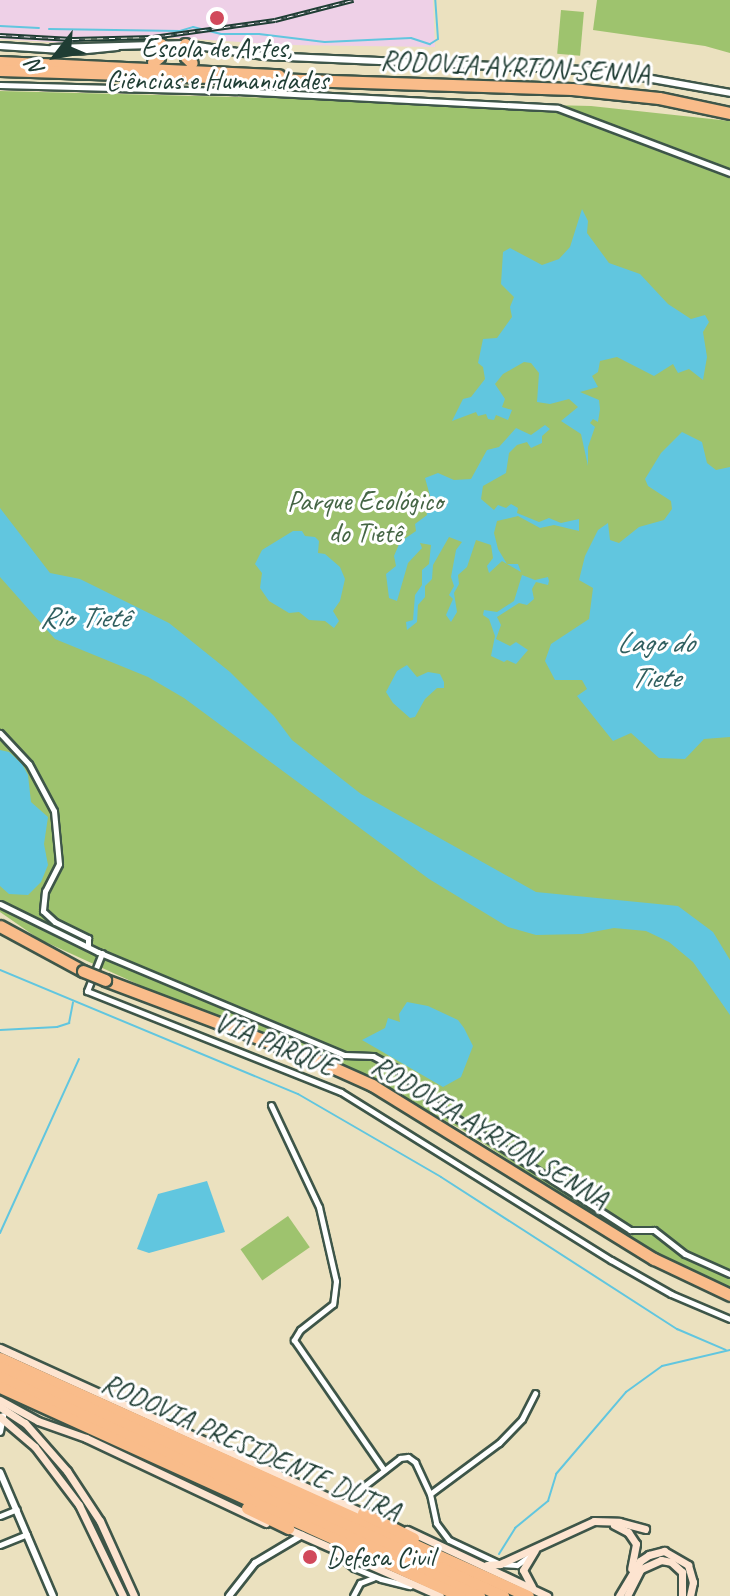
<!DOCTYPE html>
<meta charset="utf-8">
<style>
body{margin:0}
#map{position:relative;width:730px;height:1596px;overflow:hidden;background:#ebe1bf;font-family:Caveat,sans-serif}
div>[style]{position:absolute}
.built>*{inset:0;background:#eed0e7}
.green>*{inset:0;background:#9ec36e;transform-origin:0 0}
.water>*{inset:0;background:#61c6df}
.stream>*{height:2px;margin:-1px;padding:0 1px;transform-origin:1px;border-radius:1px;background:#61c6df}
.roads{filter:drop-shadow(2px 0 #3e5649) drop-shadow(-2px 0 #3e5649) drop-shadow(0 2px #3e5649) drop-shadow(0 -2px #3e5649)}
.minor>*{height:5px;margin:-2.5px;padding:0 2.5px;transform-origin:2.5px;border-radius:2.5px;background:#fff}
.tertiary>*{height:6px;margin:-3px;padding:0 3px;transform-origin:3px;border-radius:3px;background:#fff}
.secondary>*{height:7px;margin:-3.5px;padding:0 3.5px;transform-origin:3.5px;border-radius:3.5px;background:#fde4d0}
.motorway>*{height:11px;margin:-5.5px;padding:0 5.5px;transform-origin:5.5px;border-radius:5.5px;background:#f9bc8a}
.rail>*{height:5px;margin-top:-2.5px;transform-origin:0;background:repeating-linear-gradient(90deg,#fff 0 6px,#1f3d34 0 12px);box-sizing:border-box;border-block:2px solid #1f3d34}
.bridges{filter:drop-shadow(2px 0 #3e5649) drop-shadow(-2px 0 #3e5649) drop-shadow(0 2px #3e5649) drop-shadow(0 -2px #3e5649)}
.motorway-bridge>*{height:11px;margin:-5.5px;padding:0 5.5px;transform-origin:5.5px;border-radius:5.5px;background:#f9bc8a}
.dots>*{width:22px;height:22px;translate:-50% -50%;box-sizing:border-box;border:4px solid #fff;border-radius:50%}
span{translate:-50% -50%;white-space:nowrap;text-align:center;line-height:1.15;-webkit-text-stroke:6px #fff;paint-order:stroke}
.poi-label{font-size:28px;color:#1f3d34}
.left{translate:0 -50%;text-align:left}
.street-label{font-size:28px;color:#1f3d34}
.park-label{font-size:28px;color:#456545}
.water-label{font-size:30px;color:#305f5f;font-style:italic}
.north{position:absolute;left:16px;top:16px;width:80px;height:80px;-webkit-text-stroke:6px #fff;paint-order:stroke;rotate:239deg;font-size:22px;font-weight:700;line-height:32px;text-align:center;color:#1f3d34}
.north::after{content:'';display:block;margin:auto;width:28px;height:36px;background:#1f3d34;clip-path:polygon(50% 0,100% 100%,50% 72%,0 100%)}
</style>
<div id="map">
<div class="built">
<div style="clip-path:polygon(0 0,433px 0,435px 47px,287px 45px,145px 36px,84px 37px,83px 44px,0 39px)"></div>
</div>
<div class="green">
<div style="clip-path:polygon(597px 0,730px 0,730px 53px,705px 46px,593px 30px)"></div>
<div style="left:561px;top:10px;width:23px;height:44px;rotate:5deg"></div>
<div style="clip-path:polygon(0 91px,591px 106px,730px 121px,730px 1287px,640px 1245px,461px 1129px,336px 1063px,146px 988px,39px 939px,0 912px)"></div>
<div style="left:288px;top:1216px;width:38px;height:58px;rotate:55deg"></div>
</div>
<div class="water">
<div style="clip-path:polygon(582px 209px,588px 221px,587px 233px,609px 263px,640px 274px,668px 304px,691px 319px,705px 315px,709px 322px,703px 332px,707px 357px,703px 380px,689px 369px,678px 373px,673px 364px,654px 376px,617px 357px,600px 361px,598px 372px,592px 376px,598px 387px,580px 392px,599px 400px,600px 409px,598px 422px,593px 419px,590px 423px,595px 427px,588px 447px,588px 466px,581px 434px,561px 421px,578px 407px,569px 399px,550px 404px,537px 402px,539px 373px,531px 363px,524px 362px,503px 374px,495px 384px,505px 399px,502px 407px,512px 410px,508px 420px,496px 415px,494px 420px,488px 419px,486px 414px,478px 416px,476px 412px,452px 421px,463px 399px,471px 397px,485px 379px,483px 367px,478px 363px,483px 339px,497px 338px,512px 317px,510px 307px,514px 297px,501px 284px,503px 252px,510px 248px,542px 265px,559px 259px,570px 247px)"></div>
<div style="clip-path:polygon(545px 425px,550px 429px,542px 436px,542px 443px,531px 448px,527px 442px,517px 445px,509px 453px,506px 473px,483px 486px,481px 499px,494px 510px,498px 505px,506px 508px,511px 504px,518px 508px,517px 513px,539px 522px,549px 518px,561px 523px,579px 519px,579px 531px,554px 525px,540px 528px,518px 516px,497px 521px,494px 533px,498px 549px,507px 564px,518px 564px,521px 572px,502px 561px,489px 573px,487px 566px,493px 558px,491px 545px,476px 540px,467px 567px,458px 575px,459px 584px,454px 593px,457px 612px,451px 622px,446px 615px,453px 599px,449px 595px,454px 586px,451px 577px,456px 550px,462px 542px,449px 537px,433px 565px,432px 579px,425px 586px,425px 597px,418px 605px,417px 622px,407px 630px,406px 622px,413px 620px,415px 595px,422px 585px,422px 570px,429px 564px,431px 545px,420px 543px,422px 548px,408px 563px,397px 601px,389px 598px,386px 574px,396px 566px,394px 556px,400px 542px,416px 531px,415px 524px,427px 515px,426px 508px,432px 503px,425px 478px,438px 473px,454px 480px,471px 479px,487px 450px,499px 447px,516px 428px,531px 435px)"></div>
<div style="clip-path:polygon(682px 432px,702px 442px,707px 463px,716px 470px,730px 467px,730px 737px,704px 739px,685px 759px,659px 758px,631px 733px,613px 741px,577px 696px,587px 689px,582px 680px,555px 680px,545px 661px,551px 644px,589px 619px,593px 588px,579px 580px,585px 556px,598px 530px,608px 523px,610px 540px,619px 543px,639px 527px,664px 520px,672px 509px,671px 501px,648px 486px,645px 479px,661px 453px)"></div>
<div style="clip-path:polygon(0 508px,50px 573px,80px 579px,169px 623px,230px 672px,274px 716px,292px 740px,361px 794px,536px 892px,678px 906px,713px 932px,730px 960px,730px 1015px,693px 962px,669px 942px,646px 931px,614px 928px,582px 934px,536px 935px,508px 927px,429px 879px,184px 698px,148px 677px,55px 639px,0 577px)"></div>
<div style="clip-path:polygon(293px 531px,302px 531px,305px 536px,315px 537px,319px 541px,318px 553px,325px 554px,340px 567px,345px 579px,340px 601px,333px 611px,339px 621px,334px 628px,325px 621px,309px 620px,299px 612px,289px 613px,269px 601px,260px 588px,262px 573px,255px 564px,262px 550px)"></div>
<div style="clip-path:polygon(522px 575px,535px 580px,548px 577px,549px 581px,548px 585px,536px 582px,532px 589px,534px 599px,527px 605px,519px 603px,497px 617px,501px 625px,496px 639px,510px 646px,516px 642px,528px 650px,516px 664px,507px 660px,504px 662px,491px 656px,495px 636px,489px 619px,483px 615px,484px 610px,497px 612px,514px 601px)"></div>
<div style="clip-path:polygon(407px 665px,417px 677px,428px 672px,440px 674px,444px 682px,444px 688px,437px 688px,425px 699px,415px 717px,410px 718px,393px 703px,386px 692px,397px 671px)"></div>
<div style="clip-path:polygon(0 750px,9px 752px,22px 764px,28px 775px,31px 802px,48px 817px,44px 844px,48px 865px,41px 882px,28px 895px,9px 894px,0 886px)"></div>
<div style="clip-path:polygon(407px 1002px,428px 1006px,458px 1020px,464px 1028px,473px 1046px,461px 1077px,443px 1087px,362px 1040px,385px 1028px,388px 1018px,400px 1022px,399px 1014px)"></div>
<div style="clip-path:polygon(207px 1181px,225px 1232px,149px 1253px,137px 1249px,158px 1194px)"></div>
</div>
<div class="stream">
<div style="left:0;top:26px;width:39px;rotate:3deg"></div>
<div style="left:49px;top:29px;width:131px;rotate:0.9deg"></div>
<div style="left:180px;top:31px;width:14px;rotate:-17deg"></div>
<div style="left:193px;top:27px;width:30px;rotate:14deg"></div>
<div style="left:222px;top:34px;width:37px"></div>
<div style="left:259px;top:34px;width:66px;rotate:6.9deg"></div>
<div style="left:325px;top:42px;width:86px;rotate:-2.7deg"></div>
<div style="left:411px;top:38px;width:20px;rotate:18deg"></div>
<div style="left:430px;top:44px;width:9px;rotate:-32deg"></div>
<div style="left:438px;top:39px;width:39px;rotate:-94deg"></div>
<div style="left:0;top:970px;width:323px;rotate:22.6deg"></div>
<div style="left:298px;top:1094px;width:165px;rotate:30.1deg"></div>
<div style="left:441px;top:1177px;width:281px;rotate:32.8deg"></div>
<div style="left:677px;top:1329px;width:53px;rotate:23.2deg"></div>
<div style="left:0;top:1030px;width:57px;rotate:-3deg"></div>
<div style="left:57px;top:1027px;width:13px;rotate:-18deg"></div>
<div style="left:69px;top:1023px;width:21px;rotate:-79deg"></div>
<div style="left:0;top:1233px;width:191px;rotate:-65.6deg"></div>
<div style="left:499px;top:1554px;width:31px;rotate:-58deg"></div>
<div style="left:515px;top:1528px;width:43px;rotate:-39.3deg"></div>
<div style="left:548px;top:1501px;width:28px;rotate:-73deg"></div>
<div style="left:556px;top:1474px;width:108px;rotate:-49.5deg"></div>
<div style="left:626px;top:1392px;width:44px;rotate:-35.8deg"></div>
<div style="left:662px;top:1366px;width:70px;rotate:-13.2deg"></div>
</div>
<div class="roads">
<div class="minor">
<div style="left:0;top:85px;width:237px;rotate:1.5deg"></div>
<div style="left:237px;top:91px;width:321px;rotate:3deg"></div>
<div style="left:558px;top:108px;width:184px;rotate:20.7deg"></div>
<div style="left:0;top:733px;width:42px;rotate:46.9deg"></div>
<div style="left:29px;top:764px;width:53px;rotate:62deg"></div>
<div style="left:54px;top:811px;width:53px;rotate:84.6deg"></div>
<div style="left:59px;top:864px;width:30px;rotate:117deg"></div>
<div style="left:45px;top:891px;width:20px;rotate:96deg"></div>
<div style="left:43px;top:911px;width:16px;rotate:43deg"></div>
<div style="left:55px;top:922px;width:37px;rotate:26deg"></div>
<div style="left:88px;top:938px;width:8px;rotate:90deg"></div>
<div style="left:0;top:904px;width:109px;rotate:26.1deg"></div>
<div style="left:98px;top:952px;width:267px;rotate:22.7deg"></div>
<div style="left:344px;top:1055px;width:29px;rotate:2deg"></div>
<div style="left:373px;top:1056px;width:26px;rotate:28deg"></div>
<div style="left:396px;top:1068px;width:54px;rotate:42.8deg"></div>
<div style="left:436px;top:1105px;width:231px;rotate:32.8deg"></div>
<div style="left:630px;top:1230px;width:24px"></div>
<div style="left:654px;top:1230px;width:39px;rotate:38deg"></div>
<div style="left:685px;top:1254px;width:49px;rotate:24deg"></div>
<div style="left:102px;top:953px;width:41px;rotate:111.5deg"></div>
<div style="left:87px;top:991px;width:273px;rotate:21.7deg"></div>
<div style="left:341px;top:1092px;width:318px;rotate:31.9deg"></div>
<div style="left:611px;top:1260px;width:69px;rotate:29.5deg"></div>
<div style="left:671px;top:1294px;width:64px;rotate:23deg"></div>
<div style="left:271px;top:1105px;width:113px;rotate:64.8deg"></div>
<div style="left:319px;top:1207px;width:76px;rotate:77.1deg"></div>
<div style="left:336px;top:1281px;width:23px;rotate:97deg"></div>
<div style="left:333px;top:1304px;width:42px;rotate:141.8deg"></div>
<div style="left:300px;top:1330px;width:12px;rotate:121deg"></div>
<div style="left:294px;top:1340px;width:158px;rotate:55.3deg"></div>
<div style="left:430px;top:1494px;width:86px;rotate:-36.5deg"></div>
<div style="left:499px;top:1443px;width:33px;rotate:-46deg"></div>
<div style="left:522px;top:1419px;width:29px;rotate:-63deg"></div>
<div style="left:341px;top:1504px;width:75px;rotate:-37.9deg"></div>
<div style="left:400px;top:1458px;width:8px;rotate:-7deg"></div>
<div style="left:408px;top:1457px;width:9px;rotate:36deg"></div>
<div style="left:415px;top:1462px;width:35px;rotate:65deg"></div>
<div style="left:430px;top:1494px;width:30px;rotate:78deg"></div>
<div style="left:436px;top:1523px;width:21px;rotate:53deg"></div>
<div style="left:449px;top:1540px;width:56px;rotate:25.2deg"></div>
<div style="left:500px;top:1564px;width:17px;rotate:3deg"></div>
<div style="left:517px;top:1565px;width:14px;rotate:-36deg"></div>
<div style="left:0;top:1516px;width:18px;rotate:-22deg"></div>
<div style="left:0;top:1545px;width:29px;rotate:-22deg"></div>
<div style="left:333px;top:1551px;width:27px;rotate:39deg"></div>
<div style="left:354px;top:1568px;width:29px;rotate:22deg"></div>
<div style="left:381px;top:1579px;width:30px;rotate:14deg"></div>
<div style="left:360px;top:1583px;width:14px;rotate:-21deg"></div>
<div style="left:353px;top:1596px;width:15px;rotate:-62deg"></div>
</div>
<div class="tertiary">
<div style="left:0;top:46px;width:77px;rotate:3.7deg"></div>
<div style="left:77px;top:51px;width:40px;rotate:-5.7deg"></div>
<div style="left:53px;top:48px;width:132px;rotate:-1.7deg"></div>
<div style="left:185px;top:44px;width:80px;rotate:8.6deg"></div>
<div style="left:264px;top:56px;width:343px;rotate:2.5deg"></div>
<div style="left:607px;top:71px;width:125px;rotate:10.1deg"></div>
<div style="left:0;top:1432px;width:16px;rotate:-79deg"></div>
<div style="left:0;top:1472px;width:135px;rotate:66.9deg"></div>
<div style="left:229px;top:1596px;width:42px;rotate:-51.8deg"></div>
<div style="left:255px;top:1563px;width:55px;rotate:-30.8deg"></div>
</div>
<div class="secondary">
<div style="left:0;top:1348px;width:402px;rotate:24.4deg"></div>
<div style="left:0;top:1400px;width:43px;rotate:28.9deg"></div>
<div style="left:38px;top:1421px;width:51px;rotate:19.5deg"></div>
<div style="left:86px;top:1438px;width:199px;rotate:25.3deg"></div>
<div style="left:0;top:1407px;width:30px;rotate:33deg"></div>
<div style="left:25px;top:1423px;width:64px;rotate:48.8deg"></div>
<div style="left:67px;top:1471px;width:60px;rotate:56.6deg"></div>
<div style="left:100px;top:1521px;width:82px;rotate:65.6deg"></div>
<div style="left:0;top:1417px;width:46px;rotate:40.6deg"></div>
<div style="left:35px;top:1447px;width:73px;rotate:52.8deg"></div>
<div style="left:79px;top:1505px;width:101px;rotate:64.2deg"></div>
<div style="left:614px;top:1525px;width:16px;rotate:27deg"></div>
<div style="left:628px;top:1532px;width:14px;rotate:56deg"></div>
<div style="left:636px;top:1544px;width:25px;rotate:101deg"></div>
<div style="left:286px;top:1528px;width:168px;rotate:23.8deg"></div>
<div style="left:407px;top:1530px;width:155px;rotate:25.2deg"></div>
<div style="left:487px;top:1565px;width:13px;rotate:-4deg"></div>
<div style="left:500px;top:1564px;width:103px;rotate:-24.6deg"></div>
<div style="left:594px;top:1521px;width:25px;rotate:2deg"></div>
<div style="left:619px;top:1522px;width:27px;rotate:15deg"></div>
<div style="left:532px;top:1587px;width:19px;rotate:-118deg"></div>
<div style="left:523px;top:1570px;width:23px;rotate:-59deg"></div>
<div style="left:619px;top:1596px;width:41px;rotate:-59deg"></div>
<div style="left:640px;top:1561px;width:11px;rotate:-34deg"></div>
<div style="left:649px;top:1555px;width:16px;rotate:-15deg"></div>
<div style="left:664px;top:1551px;width:28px;rotate:30deg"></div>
<div style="left:688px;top:1565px;width:18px;rotate:74deg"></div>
<div style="left:693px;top:1582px;width:14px;rotate:102deg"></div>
<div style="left:627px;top:1596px;width:30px;rotate:-63deg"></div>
<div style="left:641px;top:1569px;width:22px;rotate:-24deg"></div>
<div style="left:661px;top:1560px;width:10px;rotate:11deg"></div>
<div style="left:671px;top:1562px;width:15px;rotate:42deg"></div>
<div style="left:682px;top:1572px;width:24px;rotate:90deg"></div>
</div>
<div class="motorway">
<div style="left:185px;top:44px;width:13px;rotate:86deg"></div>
<div style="left:186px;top:57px;width:8px;rotate:45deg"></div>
<div style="left:0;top:62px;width:279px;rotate:2.7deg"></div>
<div style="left:153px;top:62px;width:8px;rotate:-40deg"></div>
<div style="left:159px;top:57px;width:13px;rotate:-81deg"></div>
<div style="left:0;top:70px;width:572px;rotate:1.9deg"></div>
<div style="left:572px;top:89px;width:87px;rotate:5.9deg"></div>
<div style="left:659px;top:98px;width:73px;rotate:11.9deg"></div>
<div style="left:0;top:926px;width:94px;rotate:28.5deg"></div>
<div style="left:105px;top:980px;width:223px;rotate:20.7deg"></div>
<div style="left:314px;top:1059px;width:64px;rotate:24.1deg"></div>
<div style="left:372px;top:1085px;width:331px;rotate:31.7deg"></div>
<div style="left:654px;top:1259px;width:84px;rotate:25.3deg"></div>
<div style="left:0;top:1358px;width:579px;rotate:24.26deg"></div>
<div style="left:0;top:1367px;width:553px;rotate:24.48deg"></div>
<div style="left:0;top:1377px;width:527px;rotate:24.57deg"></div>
<div style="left:0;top:1387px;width:505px;rotate:24.43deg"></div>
<div style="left:247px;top:1508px;width:46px;rotate:26deg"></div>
<div style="left:363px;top:1513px;width:56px;rotate:26.6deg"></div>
</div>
</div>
<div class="rail">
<div style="left:0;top:35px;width:73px;rotate:3.1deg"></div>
<div style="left:73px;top:39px;width:80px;rotate:-1.4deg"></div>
<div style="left:153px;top:37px;width:123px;rotate:-7.9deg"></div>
<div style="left:275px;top:20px;width:81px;rotate:-14.4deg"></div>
</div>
<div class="bridges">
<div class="motorway-bridge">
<div style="left:83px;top:971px;width:24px;rotate:22deg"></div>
</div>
</div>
<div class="dots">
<div style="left:217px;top:18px;background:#d1495b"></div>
<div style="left:310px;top:1557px;background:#d1495b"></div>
</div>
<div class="poi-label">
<span style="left:217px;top:64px">Escola de Artes,<br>Ciências e Humanidades</span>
<span class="left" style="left:326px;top:1557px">Defesa Civil</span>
</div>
<div class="street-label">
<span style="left:515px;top:67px;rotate:3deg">RODOVIA AYRTON SENNA</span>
<span style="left:275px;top:1044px;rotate:22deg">VIA PARQUE</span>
<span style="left:490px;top:1132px;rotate:31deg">RODOVIA AYRTON SENNA</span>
<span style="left:251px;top:1447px;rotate:24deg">RODOVIA PRESIDENTE DUTRA</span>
</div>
<div class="park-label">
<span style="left:365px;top:517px">Parque Ecológico<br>do Tietê</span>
</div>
<div class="water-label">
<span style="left:84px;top:617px">Rio Tietê</span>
<span style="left:655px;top:659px">Lago do<br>Tiete</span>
</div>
<div class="north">N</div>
</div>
